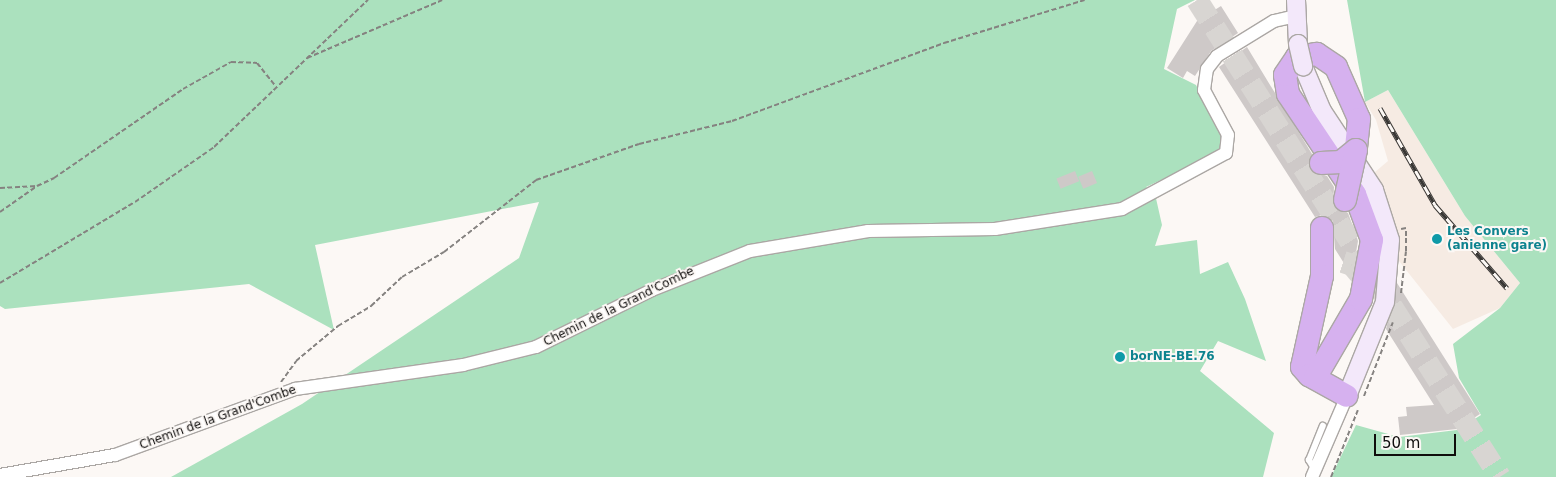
<!DOCTYPE html>
<style>
body{margin:0}
#map{position:relative;width:1556px;height:477px;overflow:hidden;background:#fcf8f5;font-family:"DejaVu Sans",sans-serif}
div>[style]{position:absolute}
.built>*{inset:0;background:#f6ebe3}
.green>*{inset:0;background:#abe1be}
.building>*{inset:0;background:#cec9c8;transform-origin:0 0}
.highway-tunnel>*{height:22px;margin-top:-11px;transform-origin:0;background:repeating-linear-gradient(90deg,#d8d5d2 0 22px,transparent 0 33px)}
.path>*{height:2px;margin-top:-1px;transform-origin:0;background:repeating-linear-gradient(90deg,#858280 0 5px,transparent 0 7.5px)}
.roads{filter:drop-shadow(1px 0 #aba7a4) drop-shadow(-1px 0 #aba7a4) drop-shadow(0 1px #aba7a4) drop-shadow(0 -1px #aba7a4)}
.lane>*{height:6px;margin:-3px;padding:0 3px;transform-origin:3px;border-radius:3px;background:#fff}
.street>*{height:12px;margin:-6px;padding:0 6px;transform-origin:6px;border-radius:6px;background:#fff}
.secondary>*{height:18px;margin:-9px;padding:0 9px;transform-origin:9px;border-radius:9px;background:#f3e8fa}
.highway>*{height:22px;margin:-11px;padding:0 11px;transform-origin:11px;border-radius:11px;background:#d6b1ef}
.rail>*{height:5px;margin-top:-2.5px;transform-origin:0;background:repeating-linear-gradient(90deg,#fcf8f5 0 9px,#393735 0 18px);box-sizing:border-box;border-block:1px solid #393735}
.bridges{filter:drop-shadow(1px 0 #aba7a4) drop-shadow(-1px 0 #aba7a4) drop-shadow(0 1px #aba7a4) drop-shadow(0 -1px #aba7a4)}
.secondary-bridge>*{height:18px;margin:-9px;padding:0 9px;transform-origin:9px;border-radius:9px;background:#f3e8fa}
.highway-bridge>*{height:22px;margin:-11px;padding:0 11px;transform-origin:11px;border-radius:11px;background:#d6b1ef}
.dots>*{width:14px;height:14px;translate:-50% -50%;box-sizing:border-box;border:2px solid #fcf8f5;border-radius:50%}
span{translate:-50% -50%;white-space:nowrap;text-align:center;line-height:1.15;-webkit-text-stroke:4px #fcf8f5;paint-order:stroke}
.culture-label{font-size:12px;color:#0d838f;font-weight:700}
.left{translate:0 -50%;text-align:left}
.street-label{font-size:12px;color:#0f0d0c}
.scale{position:absolute;left:1374px;top:434px;width:82px;height:22px;box-sizing:border-box;border:2px solid #0f0d0c;border-top:0;padding-left:6px;font-size:15px;line-height:18px;white-space:nowrap;color:#0f0d0c;-webkit-text-stroke:4px #fcf8f5;paint-order:stroke}
</style>
<div id="map">
<div class="built">
<div style="clip-path:polygon(1388px 90px,1465px 216px,1520px 283px,1500px 308px,1453px 329px,1399px 261px,1388px 206px,1375px 172px,1388px 161px,1376px 120px,1365px 102px)"></div>
</div>
<div class="green">
<div style="clip-path:polygon(0 0,1195px 0,1177px 9px,1164px 69px,1196px 85px,1224px 138px,1221px 152px,1146px 187px,1155px 194px,1162px 225px,1155px 246px,1197px 240px,1200px 274px,1228px 262px,1245px 299px,1266px 361px,1218px 341px,1200px 371px,1274px 433px,1263px 477px,171px 477px,302px 404px,519px 258px,539px 202px,315px 245px,334px 330px,249px 284px,5px 309px,0 306px)"></div>
<div style="clip-path:polygon(1347px 0,1556px 0,1556px 477px,1331px 477px,1356px 425px,1399px 437px,1457px 430px,1481px 415px,1459px 378px,1453px 344px,1500px 308px,1520px 283px,1465px 216px,1388px 90px,1365px 102px)"></div>
</div>
<div class="building">
<div style="clip-path:polygon(1221px 6px,1238px 33px,1211px 51px,1195px 76px,1187px 71px,1183px 78px,1167px 68px,1197px 21px)"></div>
<div style="clip-path:polygon(1247px 47px,1312px 154px,1310px 170px,1327px 176px,1334px 187px,1333px 204px,1348px 213px,1358px 241px,1352px 276px,1335px 249px,1333px 221px,1322px 215px,1315px 217px,1219px 67px)"></div>
<div style="left:1075px;top:171px;width:11px;height:20px;rotate:68deg"></div>
<div style="left:1092px;top:171px;width:13px;height:15px;rotate:67deg"></div>
<div style="clip-path:polygon(1397px 283px,1480px 414px,1457px 429px,1400px 435px,1398px 417px,1407px 416px,1406px 407px,1434px 405px,1386px 329px)"></div>
</div>
<div class="highway-tunnel">
<div style="left:1197px;top:0;width:565px;rotate:57.58deg"></div>
<div style="left:1343px;top:262px;width:9px;rotate:18deg"></div>
<div style="left:1352px;top:265px;width:26px;rotate:50deg"></div>
</div>
<div class="path">
<div style="left:307px;top:58px;width:147px;rotate:-23.2deg"></div>
<div style="left:0;top:188px;width:37px;rotate:-3deg"></div>
<div style="left:37px;top:186px;width:19px;rotate:-25deg"></div>
<div style="left:54px;top:178px;width:157px;rotate:-34.6deg"></div>
<div style="left:183px;top:89px;width:55px;rotate:-29.4deg"></div>
<div style="left:231px;top:62px;width:26px;rotate:2deg"></div>
<div style="left:257px;top:63px;width:28px;rotate:51deg"></div>
<div style="left:0;top:212px;width:45px;rotate:-35.1deg"></div>
<div style="left:0;top:283px;width:157px;rotate:-31deg"></div>
<div style="left:135px;top:202px;width:96px;rotate:-34.8deg"></div>
<div style="left:214px;top:147px;width:213px;rotate:-43.7deg"></div>
<div style="left:1401px;top:293px;width:42px;rotate:-83.2deg"></div>
<div style="left:1406px;top:251px;width:23px;rotate:-90deg"></div>
<div style="left:1406px;top:228px;width:5px;rotate:169deg"></div>
<div style="left:281px;top:382px;width:26px;rotate:-54deg"></div>
<div style="left:296px;top:361px;width:55px;rotate:-39.8deg"></div>
<div style="left:338px;top:326px;width:39px;rotate:-31deg"></div>
<div style="left:371px;top:306px;width:42px;rotate:-43.1deg"></div>
<div style="left:402px;top:277px;width:49px;rotate:-30.8deg"></div>
<div style="left:444px;top:252px;width:117px;rotate:-38deg"></div>
<div style="left:536px;top:180px;width:109px;rotate:-19.3deg"></div>
<div style="left:639px;top:144px;width:96px;rotate:-13.9deg"></div>
<div style="left:732px;top:121px;width:226px;rotate:-20.2deg"></div>
<div style="left:944px;top:43px;width:147px;rotate:-17deg"></div>
<div style="left:1364px;top:396px;width:79px;rotate:-68.6deg"></div>
<div style="left:1331px;top:477px;width:72px;rotate:-68.1deg"></div>
</div>
<div class="roads">
<div class="lane">
<div style="left:1315px;top:470px;width:12px;rotate:-121deg"></div>
<div style="left:1309px;top:460px;width:37px;rotate:-68deg"></div>
</div>
<div class="street">
<div style="left:0;top:475px;width:117px;rotate:-9.9deg"></div>
<div style="left:115px;top:455px;width:192px;rotate:-20.1deg"></div>
<div style="left:295px;top:389px;width:170px;rotate:-8.1deg"></div>
<div style="left:463px;top:365px;width:75px;rotate:-13.9deg"></div>
<div style="left:536px;top:347px;width:129px;rotate:-26.2deg"></div>
<div style="left:652px;top:290px;width:105px;rotate:-21.7deg"></div>
<div style="left:750px;top:251px;width:120px;rotate:-9.6deg"></div>
<div style="left:868px;top:231px;width:127px;rotate:-0.9deg"></div>
<div style="left:995px;top:229px;width:129px;rotate:-8.9deg"></div>
<div style="left:1122px;top:209px;width:118px;rotate:-28.3deg"></div>
<div style="left:1226px;top:153px;width:18px;rotate:-84deg"></div>
<div style="left:1228px;top:135px;width:51px;rotate:-118.1deg"></div>
<div style="left:1204px;top:90px;width:21px;rotate:-82deg"></div>
<div style="left:1207px;top:69px;width:16px;rotate:-52deg"></div>
<div style="left:1217px;top:56px;width:67px;rotate:-31.6deg"></div>
<div style="left:1274px;top:21px;width:22px;rotate:-13deg"></div>
<div style="left:1312px;top:477px;width:88px;rotate:-66.6deg"></div>
</div>
<div class="secondary">
<div style="left:1296px;top:0;width:44px;rotate:87.4deg"></div>
<div style="left:1303px;top:66px;width:49px;rotate:67.1deg"></div>
<div style="left:1322px;top:111px;width:95px;rotate:56.6deg"></div>
<div style="left:1374px;top:190px;width:52px;rotate:72.3deg"></div>
<div style="left:1390px;top:240px;width:62px;rotate:94.6deg"></div>
<div style="left:1385px;top:302px;width:101px;rotate:112deg"></div>
</div>
<div class="highway">
<div style="left:1322px;top:228px;width:48px;rotate:90deg"></div>
<div style="left:1322px;top:276px;width:93px;rotate:102.4deg"></div>
<div style="left:1302px;top:367px;width:11px;rotate:49deg"></div>
<div style="left:1309px;top:375px;width:43px;rotate:28.9deg"></div>
<div style="left:1315px;top:378px;width:91px;rotate:-59.8deg"></div>
<div style="left:1361px;top:299px;width:60px;rotate:-79.4deg"></div>
<div style="left:1372px;top:240px;width:49px;rotate:-110.3deg"></div>
<div style="left:1355px;top:194px;width:120px;rotate:-123.8deg"></div>
<div style="left:1288px;top:94px;width:19px;rotate:-99deg"></div>
<div style="left:1285px;top:75px;width:22px;rotate:-56deg"></div>
<div style="left:1297px;top:57px;width:20px;rotate:-9deg"></div>
<div style="left:1317px;top:54px;width:23px;rotate:34deg"></div>
<div style="left:1336px;top:67px;width:57px;rotate:66.1deg"></div>
<div style="left:1359px;top:119px;width:31px;rotate:96deg"></div>
</div>
</div>
<div class="rail">
<div style="left:1380px;top:108px;width:112px;rotate:60.4deg"></div>
<div style="left:1435px;top:205px;width:110px;rotate:49.1deg"></div>
</div>
<div class="bridges">
<div class="secondary-bridge">
<div style="left:1298px;top:44px;width:23px;rotate:77deg"></div>
</div>
<div class="highway-bridge">
<div style="left:1321px;top:163px;width:20px;rotate:-3deg"></div>
<div style="left:1341px;top:162px;width:19px;rotate:-39deg"></div>
<div style="left:1345px;top:200px;width:51px;rotate:-77.6deg"></div>
</div>
</div>
<div class="dots">
<div style="left:1437px;top:239px;background:#0f9aa8"></div>
<div style="left:1120px;top:357px;background:#0f9aa8"></div>
</div>
<div class="culture-label">
<span class="left" style="left:1447px;top:239px">Les Convers<br>(anienne gare)</span>
<span class="left" style="left:1130px;top:357px">borNE-BE.76</span>
</div>
<div class="street-label">
<span style="left:619px;top:307px;rotate:-26deg">Chemin de la Grand'Combe</span>
<span style="left:218px;top:418px;rotate:-20deg">Chemin de la Grand'Combe</span>
</div>
<div class="scale">50 m</div>
</div>
